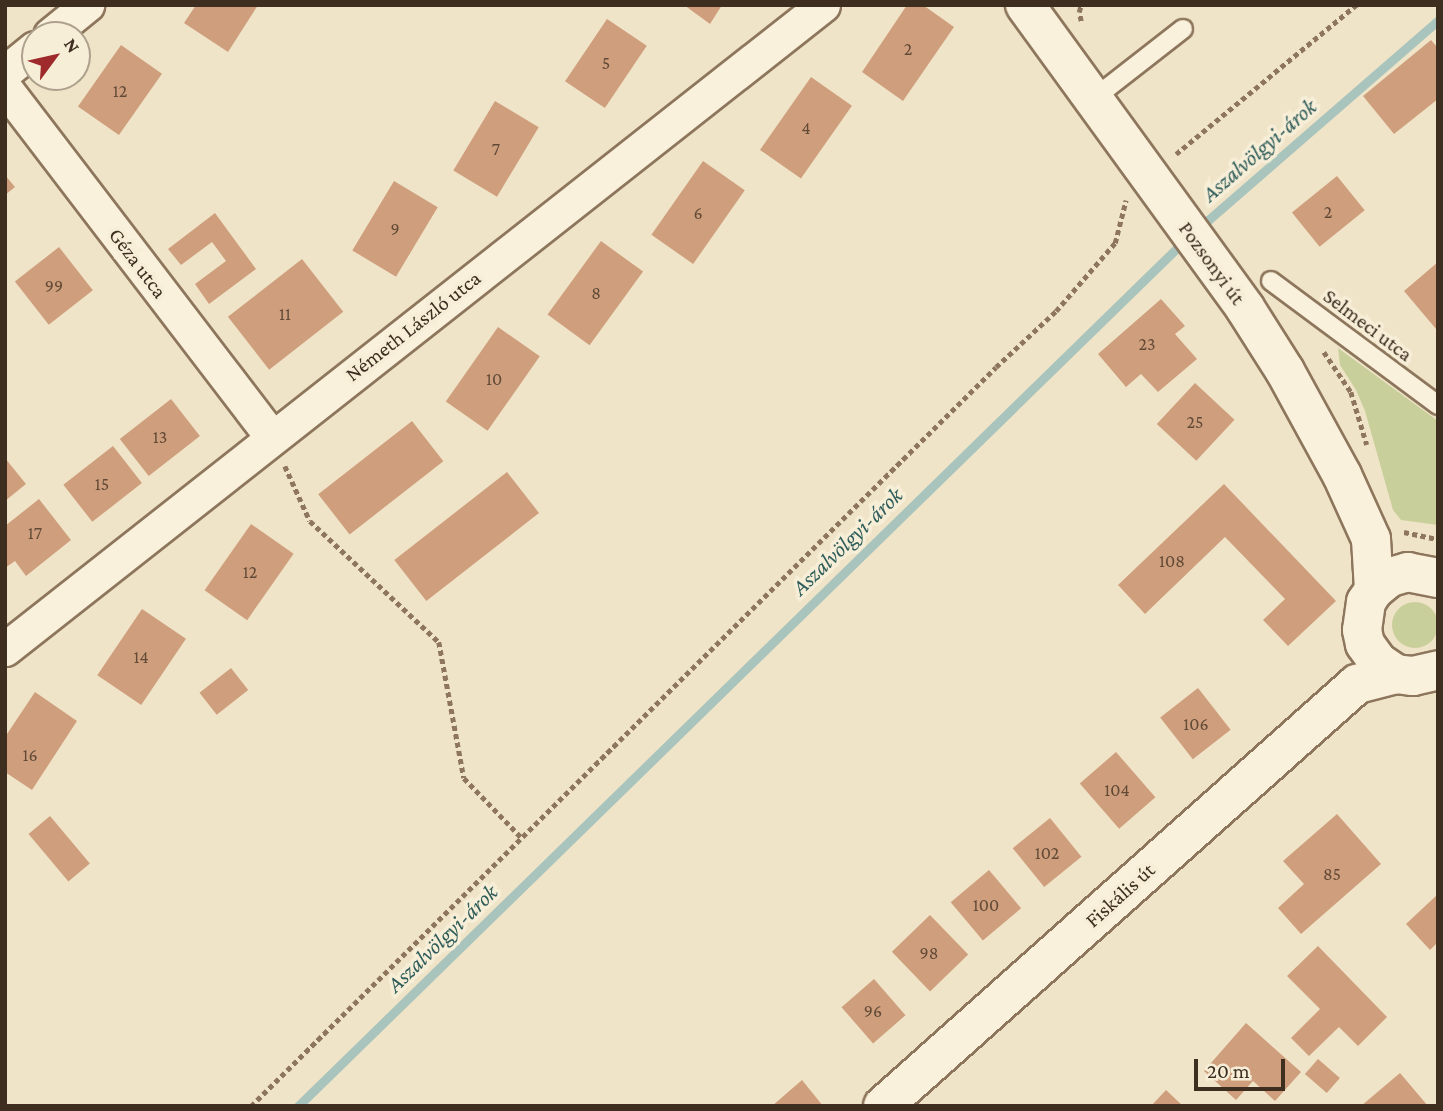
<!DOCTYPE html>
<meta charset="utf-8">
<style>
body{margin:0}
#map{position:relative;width:1443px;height:1111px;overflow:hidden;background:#f0e4c8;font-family:"Crimson Pro",serif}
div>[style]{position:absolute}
.green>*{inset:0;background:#c9cf9b}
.round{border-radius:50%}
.stream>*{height:9px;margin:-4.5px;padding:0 4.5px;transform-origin:4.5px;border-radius:4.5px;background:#a9c4bc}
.building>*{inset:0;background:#cf9f7d;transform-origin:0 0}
.path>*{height:4.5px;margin-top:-2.25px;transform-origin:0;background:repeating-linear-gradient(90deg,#8d765c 0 5px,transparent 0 8.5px)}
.roads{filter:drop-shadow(2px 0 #8d765c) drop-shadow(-2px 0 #8d765c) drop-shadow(0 2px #8d765c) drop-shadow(0 -2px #8d765c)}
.lane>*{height:18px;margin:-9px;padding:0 9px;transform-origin:9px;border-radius:9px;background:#faf1dc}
.street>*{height:33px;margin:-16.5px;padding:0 16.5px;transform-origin:16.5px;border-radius:16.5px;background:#faf1dc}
.secondary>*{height:38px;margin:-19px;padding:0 19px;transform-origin:19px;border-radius:19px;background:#faf1dc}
span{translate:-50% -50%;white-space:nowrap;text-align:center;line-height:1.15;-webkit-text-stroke:7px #f7eed8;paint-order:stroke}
.number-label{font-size:18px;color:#624a37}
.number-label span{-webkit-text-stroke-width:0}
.street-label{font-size:21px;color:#3d2e20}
.water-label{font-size:23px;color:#2f5d5a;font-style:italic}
.frame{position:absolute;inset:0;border:7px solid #3d2e20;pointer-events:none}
.north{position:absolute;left:21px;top:21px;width:70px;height:70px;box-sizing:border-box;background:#f7eed8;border:2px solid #ada18e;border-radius:50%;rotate:57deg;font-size:19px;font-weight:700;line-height:28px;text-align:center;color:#3d2e20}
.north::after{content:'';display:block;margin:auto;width:24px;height:32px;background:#9e2a2b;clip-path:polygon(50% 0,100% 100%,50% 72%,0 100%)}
.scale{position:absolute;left:1194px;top:1059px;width:91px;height:32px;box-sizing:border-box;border:4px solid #3d2e20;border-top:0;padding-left:9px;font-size:21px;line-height:24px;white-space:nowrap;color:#3d2e20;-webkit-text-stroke:5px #f7eed8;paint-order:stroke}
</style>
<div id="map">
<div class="green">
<div style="clip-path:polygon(1338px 348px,1438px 421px,1438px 525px,1401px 520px,1393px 510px,1365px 411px,1356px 390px,1340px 365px)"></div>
<div class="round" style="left:1392px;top:602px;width:46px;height:46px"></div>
</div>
<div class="stream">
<div style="left:1199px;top:228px;width:317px;rotate:-41deg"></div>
<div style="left:298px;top:1106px;width:1241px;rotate:-44.31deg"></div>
</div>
<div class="building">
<div style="clip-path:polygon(196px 5px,258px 5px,228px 52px,184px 23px)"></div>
<div style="clip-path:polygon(684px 5px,722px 5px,710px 24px)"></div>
<div style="clip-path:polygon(907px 5px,923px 5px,954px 27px,903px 101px,862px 72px)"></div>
<div style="left:607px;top:19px;width:48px;height:75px;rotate:34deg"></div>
<div style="clip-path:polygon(1431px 40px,1438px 48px,1438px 99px,1394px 134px,1363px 96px)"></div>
<div style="left:121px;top:45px;width:50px;height:75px;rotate:35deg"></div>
<div style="left:811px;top:77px;width:50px;height:89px;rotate:35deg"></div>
<div style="left:495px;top:101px;width:51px;height:81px;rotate:31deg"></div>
<div style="left:703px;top:161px;width:51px;height:90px;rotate:35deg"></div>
<div style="clip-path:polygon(5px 175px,15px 187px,5px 195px)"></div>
<div style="left:1337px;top:176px;width:44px;height:58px;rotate:51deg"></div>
<div style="left:394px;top:181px;width:51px;height:81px;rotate:31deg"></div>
<div style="clip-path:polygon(215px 213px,256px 269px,209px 304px,195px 284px,226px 261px,212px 242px,181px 265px,168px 249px)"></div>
<div style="left:601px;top:241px;width:52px;height:91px;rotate:36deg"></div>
<div style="left:59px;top:247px;width:55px;height:56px;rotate:52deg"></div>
<div style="left:302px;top:259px;width:67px;height:94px;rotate:52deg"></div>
<div style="clip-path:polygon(1438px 262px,1438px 328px,1436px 329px,1404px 291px)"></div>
<div style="clip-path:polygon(1161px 299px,1185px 326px,1175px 334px,1197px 359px,1158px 392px,1141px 374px,1126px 387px,1098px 354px)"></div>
<div style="left:498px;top:327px;width:51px;height:91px;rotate:35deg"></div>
<div style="left:1195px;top:383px;width:54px;height:56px;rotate:43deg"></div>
<div style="left:171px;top:399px;width:47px;height:65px;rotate:52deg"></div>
<div style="left:412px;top:421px;width:51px;height:119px;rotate:52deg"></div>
<div style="left:113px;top:446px;width:47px;height:63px;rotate:52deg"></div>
<div style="clip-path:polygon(5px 458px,26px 484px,5px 501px)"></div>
<div style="left:507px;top:472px;width:52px;height:143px;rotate:52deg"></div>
<div style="clip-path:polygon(1224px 484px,1336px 601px,1288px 646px,1263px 620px,1285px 599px,1225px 537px,1145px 614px,1118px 585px)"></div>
<div style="clip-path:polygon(39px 499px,71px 540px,26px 576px,15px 561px,5px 568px,5px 526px)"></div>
<div style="left:251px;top:524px;width:52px;height:81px;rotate:35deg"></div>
<div style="left:142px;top:609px;width:53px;height:80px;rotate:34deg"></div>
<div style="left:231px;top:668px;width:28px;height:40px;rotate:52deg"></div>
<div style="left:1198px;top:688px;width:53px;height:48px;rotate:52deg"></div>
<div style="clip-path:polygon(35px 692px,77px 721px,32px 790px,5px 772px,5px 737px)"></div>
<div style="left:1116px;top:752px;width:60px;height:48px;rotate:49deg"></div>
<div style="clip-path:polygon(1337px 814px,1381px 864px,1301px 934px,1278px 908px,1304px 884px,1283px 861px)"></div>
<div style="left:50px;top:816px;width:62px;height:28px;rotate:50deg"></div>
<div style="left:1050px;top:818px;width:50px;height:48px;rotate:51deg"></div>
<div style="left:989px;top:870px;width:50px;height:50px;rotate:50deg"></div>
<div style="clip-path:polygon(1438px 894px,1438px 942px,1430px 950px,1406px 924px)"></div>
<div style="left:930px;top:915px;width:55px;height:53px;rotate:46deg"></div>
<div style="clip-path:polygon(1318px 946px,1387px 1017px,1358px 1046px,1339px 1027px,1309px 1056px,1291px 1038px,1320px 1009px,1287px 976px)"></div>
<div style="left:874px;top:979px;width:48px;height:43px;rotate:49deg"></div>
<div style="clip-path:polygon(1246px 1023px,1301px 1072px,1275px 1101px,1253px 1081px,1236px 1100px,1204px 1071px)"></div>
<div style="left:1318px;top:1059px;width:29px;height:20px;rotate:41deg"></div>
<div style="clip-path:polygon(1400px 1073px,1428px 1106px,1361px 1106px)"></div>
<div style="clip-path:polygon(802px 1080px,823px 1106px,772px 1106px)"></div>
<div style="clip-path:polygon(1166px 1090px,1183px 1106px,1151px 1106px)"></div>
</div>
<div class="path">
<div style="left:1081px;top:21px;width:9px;rotate:-103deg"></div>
<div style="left:1079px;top:12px;width:7px;rotate:-74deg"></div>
<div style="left:1176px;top:154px;width:234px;rotate:-39.6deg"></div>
<div style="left:1324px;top:352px;width:48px;rotate:56deg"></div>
<div style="left:1351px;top:392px;width:55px;rotate:73.2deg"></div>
<div style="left:285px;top:466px;width:60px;rotate:65.6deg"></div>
<div style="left:310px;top:521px;width:177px;rotate:43.2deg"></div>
<div style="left:439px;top:642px;width:138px;rotate:79.6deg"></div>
<div style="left:464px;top:778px;width:82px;rotate:46deg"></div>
<div style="left:1404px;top:532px;width:35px;rotate:12deg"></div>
<div style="left:251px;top:1106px;width:1049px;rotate:-44.77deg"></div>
<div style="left:996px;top:367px;width:82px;rotate:-43deg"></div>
<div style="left:1056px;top:311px;width:90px;rotate:-49.1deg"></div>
<div style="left:1115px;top:243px;width:44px;rotate:-75.7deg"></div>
</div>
<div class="roads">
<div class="lane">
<div style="left:1093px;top:99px;width:114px;rotate:-37.9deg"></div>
<div style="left:1271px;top:281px;width:208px;rotate:36.6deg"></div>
</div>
<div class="street">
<div style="left:50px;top:35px;width:48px;rotate:-39deg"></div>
<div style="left:5px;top:72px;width:38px;rotate:-39deg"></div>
<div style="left:5px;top:88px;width:439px;rotate:52.6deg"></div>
<div style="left:5px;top:649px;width:1041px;rotate:-38.21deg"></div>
</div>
<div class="secondary">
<div style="left:1025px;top:5px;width:374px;rotate:54deg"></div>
<div style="left:1245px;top:308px;width:75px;rotate:57.6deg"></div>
<div style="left:1285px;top:371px;width:119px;rotate:61.3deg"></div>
<div style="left:1342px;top:475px;width:70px;rotate:65.6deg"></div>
<div style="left:1371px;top:539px;width:51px;rotate:86.6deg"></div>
<div style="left:1438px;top:578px;width:31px;rotate:-169deg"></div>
<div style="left:1408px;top:572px;width:19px;rotate:164deg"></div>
<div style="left:1390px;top:577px;width:21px;rotate:141deg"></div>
<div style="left:1374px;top:590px;width:14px;rotate:124deg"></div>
<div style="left:1366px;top:602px;width:28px;rotate:98deg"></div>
<div style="left:1362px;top:630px;width:14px;rotate:78deg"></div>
<div style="left:1365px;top:644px;width:22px;rotate:54deg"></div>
<div style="left:1378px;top:662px;width:22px;rotate:34deg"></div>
<div style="left:1396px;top:674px;width:17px;rotate:7deg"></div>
<div style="left:1413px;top:676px;width:26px;rotate:-13deg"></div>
<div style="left:883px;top:1106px;width:635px;rotate:-41.68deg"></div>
<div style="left:1357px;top:684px;width:40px;rotate:-14.4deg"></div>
</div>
</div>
<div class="number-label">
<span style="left:908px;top:49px">2</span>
<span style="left:606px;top:63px">5</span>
<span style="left:120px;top:91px">12</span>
<span style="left:806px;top:128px">4</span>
<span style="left:496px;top:149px">7</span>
<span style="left:1328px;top:212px">2</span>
<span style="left:698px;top:213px">6</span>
<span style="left:395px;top:229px">9</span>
<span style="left:54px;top:286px">99</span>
<span style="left:596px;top:293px">8</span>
<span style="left:285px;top:314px">11</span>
<span style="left:1147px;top:344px">23</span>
<span style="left:494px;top:379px">10</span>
<span style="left:1195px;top:422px">25</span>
<span style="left:160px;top:437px">13</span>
<span style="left:102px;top:484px">15</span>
<span style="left:35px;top:533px">17</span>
<span style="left:1172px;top:561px">108</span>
<span style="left:250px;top:572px">12</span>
<span style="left:141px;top:657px">14</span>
<span style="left:1196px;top:724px">106</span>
<span style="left:30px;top:755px">16</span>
<span style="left:1117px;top:790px">104</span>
<span style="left:1047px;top:853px">102</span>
<span style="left:1332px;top:874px">85</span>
<span style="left:986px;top:905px">100</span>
<span style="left:929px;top:953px">98</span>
<span style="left:873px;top:1011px">96</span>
</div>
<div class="street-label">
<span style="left:138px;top:263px;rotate:53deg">Géza utca</span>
<span style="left:1212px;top:263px;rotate:54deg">Pozsonyi út</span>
<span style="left:1368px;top:325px;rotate:37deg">Selmeci utca</span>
<span style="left:413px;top:326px;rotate:-38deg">Németh László utca</span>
<span style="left:1120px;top:895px;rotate:-42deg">Fiskális út</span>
</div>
<div class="water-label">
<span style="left:1259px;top:150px;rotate:-41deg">Aszalvölgyi-árok</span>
<span style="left:847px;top:541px;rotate:-44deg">Aszalvölgyi-árok</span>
<span style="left:442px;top:938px;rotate:-44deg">Aszalvölgyi-árok</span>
</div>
<div class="frame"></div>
<div class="north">N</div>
<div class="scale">20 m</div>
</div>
